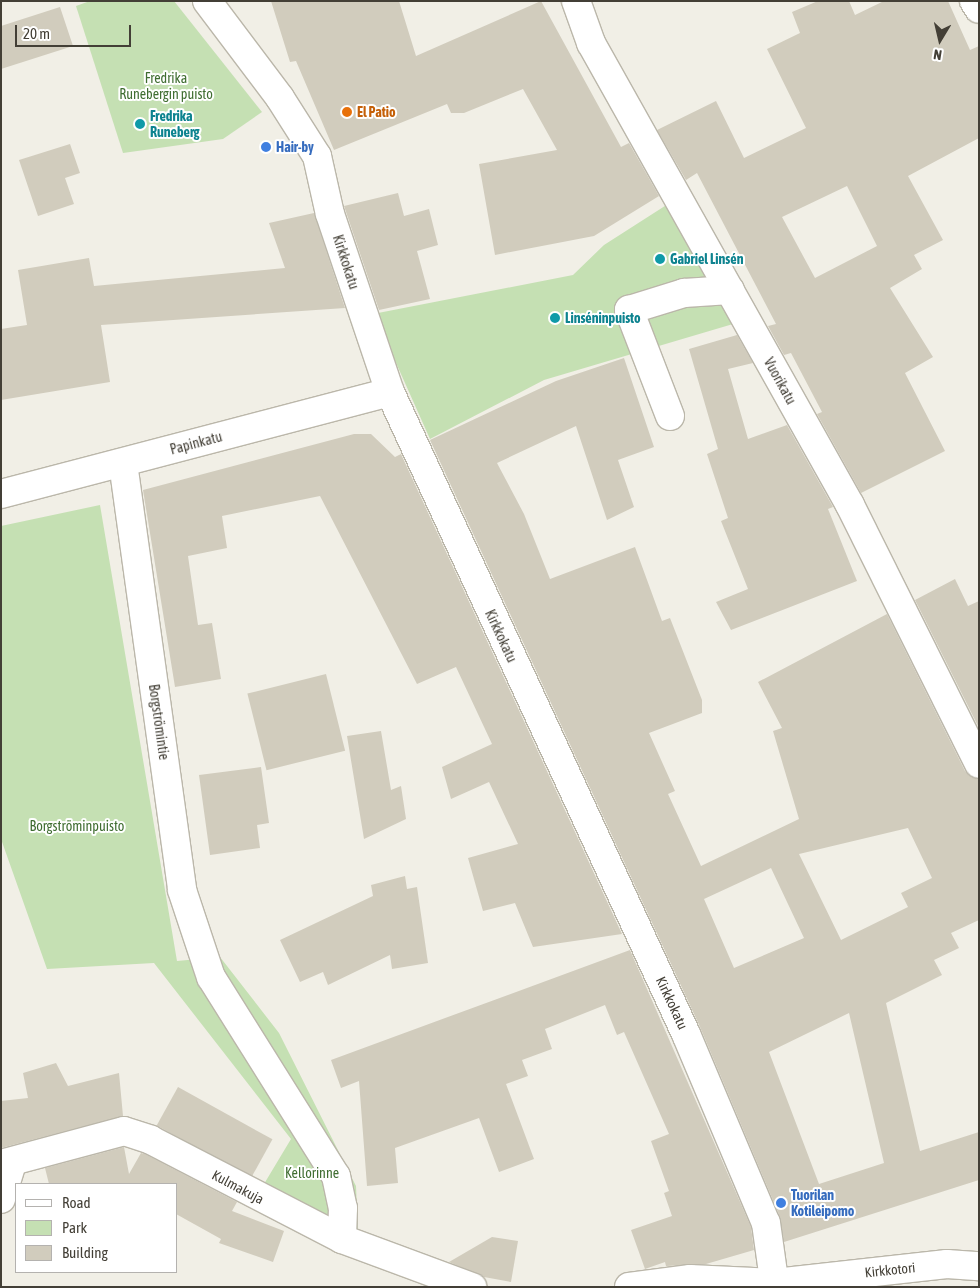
<!DOCTYPE html>
<meta charset="utf-8">
<style>
body{margin:0}
#map{position:relative;width:980px;height:1288px;overflow:hidden;background:#f1efe6;font-family:"Asap Condensed",sans-serif}
div>[style]{position:absolute}
.green>*{inset:0;background:#c5e0b3}
.building>*{inset:0;background:#d1ccbd;transform-origin:0 0}
.roads{filter:drop-shadow(1px 0 #bbb7aa) drop-shadow(-1px 0 #bbb7aa) drop-shadow(0 1px #bbb7aa) drop-shadow(0 -1px #bbb7aa)}
.minor>*{height:28px;margin:-14px;padding:0 14px;transform-origin:14px;border-radius:14px;background:#fff}
.dots>*{width:14px;height:14px;translate:-50% -50%;box-sizing:border-box;border:2px solid #fff;border-radius:50%}
span{translate:-50% -50%;white-space:nowrap;text-align:center;line-height:1.15;-webkit-text-stroke:4px #fff;paint-order:stroke}
.park-label{font-size:14px;color:#3f6d31}
.food-label{font-size:14px;color:#c56008;font-weight:700}
.left{translate:0 -50%;text-align:left}
.culture-label{font-size:14px;color:#0d838f;font-weight:700}
.shop-label{font-size:14px;color:#366cbe;font-weight:700}
.street-label{font-size:14px;color:#433f36}
.frame{position:absolute;inset:0;border:2px solid #433f36;pointer-events:none}
.legend{position:absolute;left:15px;top:1183px;width:162px;height:90px;box-sizing:border-box;background:#fff;border:1px solid #b4b2af;margin:0;padding:6px 9px;list-style:none;font-size:15px;color:#433f36}
.legend li{display:flex;align-items:center;gap:10px;height:25px}
.legend b{width:25px;border:1px solid #b4b2af}
.north{position:absolute;left:915px;top:15px;width:50px;height:50px;-webkit-text-stroke:4px #fff;paint-order:stroke;rotate:189deg;font-size:14px;font-weight:700;line-height:20px;text-align:center;color:#433f36}
.north::after{content:'';display:block;margin:auto;width:18px;height:22px;background:#433f36;clip-path:polygon(50% 0,100% 100%,50% 72%,0 100%)}
.scale{position:absolute;left:15px;top:25px;width:116px;height:22px;box-sizing:border-box;border:2px solid #433f36;border-top:0;padding-left:6px;font-size:15px;line-height:18px;white-space:nowrap;color:#433f36;-webkit-text-stroke:4px #fff;paint-order:stroke}
</style>
<div id="map">
<div class="green">
<div style="clip-path:polygon(90px 1px,174px 1px,262px 112px,223px 139px,123px 153px,76px 6px)"></div>
<div style="clip-path:polygon(668px 204px,733px 324px,544px 380px,430px 439px,380px 327px,378px 313px,573px 275px,604px 245px)"></div>
<div style="clip-path:polygon(100px 505px,177px 961px,220px 957px,279px 1033px,356px 1186px,358px 1232px,261px 1189px,291px 1139px,154px 963px,47px 969px,1px 839px,1px 526px)"></div>
</div>
<div class="building">
<div style="clip-path:polygon(271px 1px,399px 1px,416px 56px,541px 1px,621px 147px,629px 143px,659px 196px,594px 236px,495px 255px,479px 164px,557px 150px,523px 89px,464px 113px,451px 113px,447px 104px,334px 150px,296px 61px,290px 62px)"></div>
<div style="clip-path:polygon(evenodd,818px 1px,849px 1px,855px 15px,884px 1px,948px 1px,970px 50px,979px 46px,979px 138px,908px 176px,943px 240px,914px 255px,922px 269px,890px 288px,933px 357px,905px 373px,945px 451px,861px 493px,817px 414px,822px 412px,791px 353px,784px 355px,768px 326px,776px 324px,697px 173px,686px 180px,657px 130px,716px 101px,744px 158px,806px 128px,767px 49px,800px 33px,792px 12px,818px 1px,847px 186px,877px 246px,815px 278px,782px 217px,847px 186px)"></div>
<div style="clip-path:polygon(60px 7px,73px 46px,1px 69px,1px 26px)"></div>
<div style="clip-path:polygon(70px 144px,80px 173px,65px 178px,74px 204px,38px 216px,19px 160px)"></div>
<div style="clip-path:polygon(398px 193px,404px 216px,429px 209px,438px 245px,417px 251px,430px 299px,379px 310px,344px 206px)"></div>
<div style="clip-path:polygon(314px 213px,345px 308px,101px 325px,110px 382px,1px 400px,1px 329px,27px 325px,18px 270px,89px 258px,94px 286px,285px 268px,269px 223px)"></div>
<div style="clip-path:polygon(737px 335px,753px 363px,728px 369px,748px 439px,787px 425px,833px 507px,828px 509px,857px 581px,731px 630px,716px 602px,748px 589px,721px 521px,728px 518px,707px 454px,718px 449px,689px 349px)"></div>
<div style="clip-path:polygon(evenodd,624px 358px,654px 447px,618px 460px,634px 507px,607px 520px,576px 426px,497px 463px,524px 514px,550px 579px,635px 547px,662px 621px,670px 618px,702px 700px,702px 713px,649px 733px,675px 791px,668px 794px,701px 866px,799px 819px,773px 731px,782px 728px,758px 682px,887px 614px,965px 771px,979px 780px,979px 920px,951px 933px,959px 948px,934px 960px,942px 975px,886px 1003px,920px 1151px,979px 1132px,979px 1180px,784px 1242px,780px 1217px,700px 1027px,430px 440px,556px 381px,624px 358px,908px 828px,932px 878px,901px 893px,908px 907px,841px 940px,799px 854px,908px 828px,624px 358px,771px 868px,804px 938px,734px 968px,704px 899px,771px 868px,624px 358px,849px 1013px,884px 1163px,819px 1184px,769px 1052px,849px 1013px)"></div>
<div style="clip-path:polygon(354px 434px,371px 434px,395px 457px,401px 454px,622px 934px,533px 947px,515px 903px,483px 911px,468px 858px,518px 844px,489px 782px,451px 799px,442px 767px,492px 744px,456px 667px,417px 684px,320px 496px,222px 516px,227px 548px,188px 556px,198px 625px,212px 623px,221px 679px,175px 687px,143px 490px)"></div>
<div style="clip-path:polygon(955px 579px,968px 606px,979px 601px,979px 728px,915px 600px)"></div>
<div style="left:326px;top:674px;width:79px;height:81px;rotate:76deg"></div>
<div style="clip-path:polygon(381px 731px,391px 790px,401px 786px,406px 819px,364px 839px,347px 736px)"></div>
<div style="clip-path:polygon(261px 767px,269px 823px,257px 825px,260px 848px,210px 855px,199px 775px)"></div>
<div style="clip-path:polygon(405px 876px,407px 889px,417px 887px,428px 963px,392px 969px,390px 955px,328px 985px,323px 972px,300px 982px,280px 940px,373px 896px,371px 885px)"></div>
<div style="clip-path:polygon(630px 950px,751px 1227px,754px 1250px,706px 1264px,666px 1266px,665px 1262px,645px 1269px,631px 1230px,672px 1216px,664px 1193px,669px 1191px,651px 1141px,669px 1134px,624px 1032px,617px 1035px,605px 1005px,545px 1029px,552px 1049px,522px 1060px,528px 1076px,506px 1084px,534px 1159px,499px 1172px,479px 1118px,395px 1148px,398px 1183px,367px 1186px,359px 1081px,341px 1088px,331px 1060px)"></div>
<div style="clip-path:polygon(56px 1063px,68px 1086px,119px 1073px,123px 1116px,1px 1148px,1px 1101px,28px 1098px,23px 1073px)"></div>
<div style="left:178px;top:1087px;width:108px;height:44px;rotate:29deg"></div>
<div style="clip-path:polygon(124px 1147px,129px 1174px,141px 1153px,145px 1154px,237px 1202px,232px 1211px,284px 1231px,273px 1262px,219px 1243px,221px 1239px,176px 1214px,176px 1184px,49px 1184px,45px 1168px)"></div>
<div style="clip-path:polygon(492px 1237px,518px 1241px,511px 1282px,484px 1277px,449px 1262px)"></div>
</div>
<div class="roads">
<div class="minor">
<div style="left:207px;top:1px;width:121px;rotate:53deg"></div>
<div style="left:280px;top:98px;width:69px;rotate:57.5deg"></div>
<div style="left:317px;top:156px;width:59px;rotate:77.4deg"></div>
<div style="left:330px;top:214px;width:188px;rotate:71.4deg"></div>
<div style="left:390px;top:392px;width:707px;rotate:65.25deg"></div>
<div style="left:686px;top:1034px;width:205px;rotate:67.1deg"></div>
<div style="left:766px;top:1223px;width:65px;rotate:82deg"></div>
<div style="left:576px;top:1px;width:45px;rotate:70.3deg"></div>
<div style="left:591px;top:43px;width:530px;rotate:60.72deg"></div>
<div style="left:850px;top:505px;width:289px;rotate:63.5deg"></div>
<div style="left:974px;top:1px;width:9px;rotate:58deg"></div>
<div style="left:670px;top:416px;width:114px;rotate:-111.1deg"></div>
<div style="left:629px;top:310px;width:58px;rotate:-17.2deg"></div>
<div style="left:684px;top:293px;width:46px;rotate:-3.7deg"></div>
<div style="left:123px;top:463px;width:431px;rotate:82.1deg"></div>
<div style="left:182px;top:890px;width:92px;rotate:71.6deg"></div>
<div style="left:211px;top:977px;width:235px;rotate:57.9deg"></div>
<div style="left:336px;top:1176px;width:33px;rotate:78deg"></div>
<div style="left:343px;top:1208px;width:31px;rotate:92deg"></div>
<div style="left:1px;top:494px;width:402px;rotate:-14.7deg"></div>
<div style="left:1px;top:1164px;width:127px;rotate:-15deg"></div>
<div style="left:124px;top:1131px;width:28px;rotate:18deg"></div>
<div style="left:151px;top:1140px;width:215px;rotate:27.4deg"></div>
<div style="left:342px;top:1239px;width:139px;rotate:20.3deg"></div>
<div style="left:1px;top:1199px;width:37px;rotate:-73deg"></div>
<div style="left:629px;top:1287px;width:62px;rotate:-7.5deg"></div>
<div style="left:690px;top:1279px;width:85px;rotate:2.7deg"></div>
<div style="left:775px;top:1283px;width:173px;rotate:-6.3deg"></div>
<div style="left:947px;top:1264px;width:32px;rotate:4deg"></div>
</div>
</div>
<div class="dots">
<div style="left:347px;top:112px;background:#e8710a"></div>
<div style="left:140px;top:124px;background:#0f9aa8"></div>
<div style="left:266px;top:147px;background:#3f7fe0"></div>
<div style="left:660px;top:259px;background:#0f9aa8"></div>
<div style="left:555px;top:318px;background:#0f9aa8"></div>
<div style="left:781px;top:1203px;background:#3f7fe0"></div>
</div>
<div class="park-label">
<span style="left:166px;top:86px">Fredrika<br>Runebergin puisto</span>
<span style="left:77px;top:826px">Borgströminpuisto</span>
<span style="left:312px;top:1173px">Kellorinne</span>
</div>
<div class="food-label">
<span class="left" style="left:357px;top:112px">El Patio</span>
</div>
<div class="culture-label">
<span class="left" style="left:150px;top:124px">Fredrika<br>Runeberg</span>
<span class="left" style="left:670px;top:259px">Gabriel Linsén</span>
<span class="left" style="left:565px;top:318px">Linséninpuisto</span>
</div>
<div class="shop-label">
<span class="left" style="left:276px;top:147px">Hair-by</span>
<span class="left" style="left:791px;top:1203px">Tuorilan<br>Kotileipomo</span>
</div>
<div class="street-label">
<span style="left:346px;top:262px;rotate:72deg">Kirkkokatu</span>
<span style="left:780px;top:381px;rotate:61deg">Vuorikatu</span>
<span style="left:196px;top:443px;rotate:-15deg">Papinkatu</span>
<span style="left:501px;top:636px;rotate:65deg">Kirkkokatu</span>
<span style="left:159px;top:722px;rotate:82deg">Borgströmintie</span>
<span style="left:672px;top:1003px;rotate:65deg">Kirkkokatu</span>
<span style="left:238px;top:1187px;rotate:28deg">Kulmakuja</span>
<span style="left:890px;top:1270px;rotate:-6deg">Kirkkotori</span>
</div>
<div class="frame"></div>
<ul class="legend">
<li><b style="height:6px;background:#fff"></b>Road</li>
<li><b style="height:14px;background:#c5e0b3"></b>Park</li>
<li><b style="height:14px;background:#d1ccbd"></b>Building</li>
</ul>
<div class="north">N</div>
<div class="scale">20 m</div>
</div>
